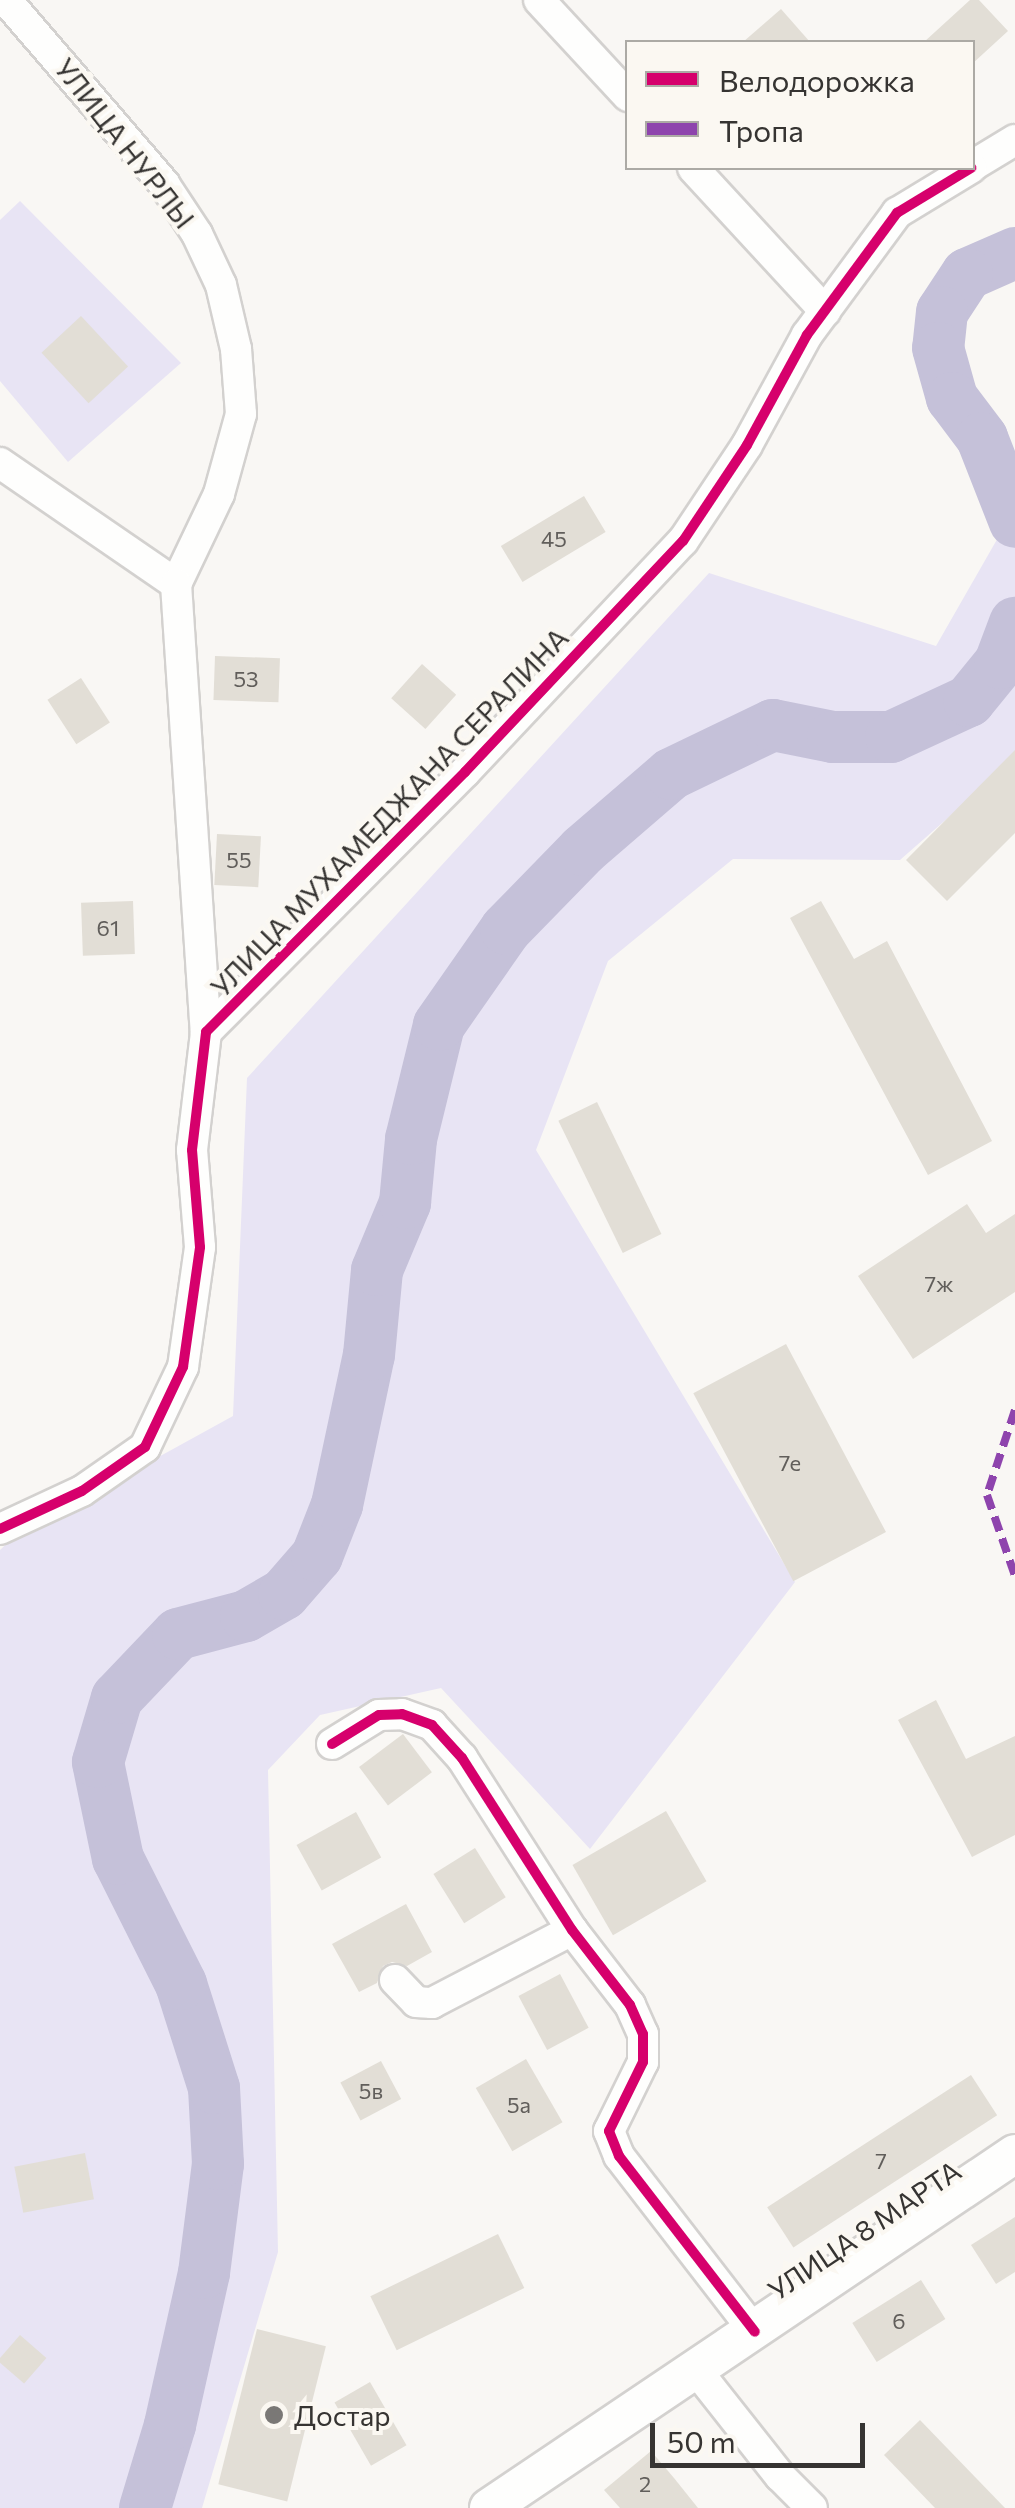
<!DOCTYPE html>
<meta charset="utf-8">
<style>
body{margin:0}
#map{position:relative;width:1015px;height:2508px;overflow:hidden;background:#f9f7f4;font-family:Commissioner,sans-serif}
div>[style]{position:absolute}
.green>*{inset:0;background:#e8e4f4}
.river>*{height:52px;margin:-26px;padding:0 26px;transform-origin:26px;border-radius:26px;background:#c5c1d9}
.building>*{inset:0;background:#e2ded6;transform-origin:0 0}
.roads{filter:drop-shadow(2px 0 #d3d1cf) drop-shadow(-2px 0 #d3d1cf) drop-shadow(0 2px #d3d1cf) drop-shadow(0 -2px #d3d1cf)}
.minor>*{height:30px;margin:-15px;padding:0 15px;transform-origin:15px;border-radius:15px;background:#fefefd}
.tertiary>*{height:38px;margin:-19px;padding:0 19px;transform-origin:19px;border-radius:19px;background:#fefefd}
.quiet>*{height:8px;margin-top:-4px;transform-origin:0;background:repeating-linear-gradient(90deg,#8e44ad 0 15px,transparent 0 23px)}
.cycleway>*{height:10px;margin:-5px;padding:0 5px;transform-origin:5px;border-radius:5px;background:#d6006c}
.dots>*{width:28px;height:28px;translate:-50% -50%;box-sizing:border-box;border:5px solid #fbf8f2;border-radius:50%}
span{translate:-50% -50%;white-space:nowrap;text-align:center;line-height:1.15;-webkit-text-stroke:8px #fbf8f2;paint-order:stroke}
.number-label{font-size:22px;color:#615e5b}
.number-label span{-webkit-text-stroke-width:0}
.street-label{font-size:28px;color:#363432}
.poi-label{font-size:28px;color:#363432}
.left{translate:0 -50%;text-align:left}
.legend{position:absolute;left:625px;top:40px;width:350px;height:130px;box-sizing:border-box;background:#fbf8f2;border:2px solid #acaaa5;margin:0;padding:12px 18px;list-style:none;font-size:30px;color:#363432}
.legend li{display:flex;align-items:center;gap:20px;height:50px}
.legend b{width:50px;border:2px solid #acaaa5}
.scale{position:absolute;left:650px;top:2423px;width:215px;height:45px;box-sizing:border-box;border:5px solid #363432;border-top:0;padding-left:12px;font-size:30px;line-height:35px;white-space:nowrap;color:#363432;-webkit-text-stroke:8px #fbf8f2;paint-order:stroke}
</style>
<div id="map">
<div class="green">
<div style="clip-path:polygon(20px 201px,181px 363px,68px 462px,0 381px,0 220px)"></div>
<div style="clip-path:polygon(1015px 508px,1015px 759px,900px 860px,733px 859px,608px 961px,536px 1150px,795px 1582px,590px 1849px,441px 1688px,320px 1715px,268px 1770px,278px 2252px,202px 2508px,0 2508px,0 1550px,15px 1536px,233px 1416px,247px 1078px,709px 573px,936px 646px)"></div>
</div>
<div class="river">
<div style="left:1015px;top:253px;width:52px;rotate:156.4deg"></div>
<div style="left:967px;top:274px;width:45px;rotate:123.3deg"></div>
<div style="left:942px;top:312px;width:36px;rotate:96deg"></div>
<div style="left:938px;top:348px;width:52px;rotate:74.4deg"></div>
<div style="left:952px;top:398px;width:50px;rotate:53.1deg"></div>
<div style="left:982px;top:438px;width:90px;rotate:68.6deg"></div>
<div style="left:145px;top:2508px;width:87px;rotate:-73.2deg"></div>
<div style="left:170px;top:2425px;width:156px;rotate:-77.4deg"></div>
<div style="left:204px;top:2273px;width:110px;rotate:-82.7deg"></div>
<div style="left:218px;top:2164px;width:76px;rotate:-93deg"></div>
<div style="left:214px;top:2088px;width:109px;rotate:-107.6deg"></div>
<div style="left:181px;top:1984px;width:140px;rotate:-116.7deg"></div>
<div style="left:118px;top:1859px;width:99px;rotate:-101.7deg"></div>
<div style="left:98px;top:1762px;width:67px;rotate:-73.5deg"></div>
<div style="left:117px;top:1698px;width:88px;rotate:-46.4deg"></div>
<div style="left:178px;top:1634px;width:70px;rotate:-14.8deg"></div>
<div style="left:246px;top:1616px;width:44px;rotate:-30.1deg"></div>
<div style="left:284px;top:1594px;width:50px;rotate:-49deg"></div>
<div style="left:317px;top:1556px;width:55px;rotate:-68.6deg"></div>
<div style="left:337px;top:1505px;width:153px;rotate:-78deg"></div>
<div style="left:369px;top:1355px;width:85px;rotate:-84.6deg"></div>
<div style="left:377px;top:1270px;width:73px;rotate:-67.3deg"></div>
<div style="left:405px;top:1203px;width:64px;rotate:-84.6deg"></div>
<div style="left:411px;top:1139px;width:117px;rotate:-76.2deg"></div>
<div style="left:439px;top:1025px;width:117px;rotate:-55.1deg"></div>
<div style="left:506px;top:929px;width:110px;rotate:-45.7deg"></div>
<div style="left:583px;top:850px;width:116px;rotate:-40.8deg"></div>
<div style="left:671px;top:774px;width:113px;rotate:-25.7deg"></div>
<div style="left:773px;top:725px;width:61px;rotate:11.3deg"></div>
<div style="left:833px;top:737px;width:58px"></div>
<div style="left:891px;top:737px;width:86px;rotate:-24.8deg"></div>
<div style="left:969px;top:701px;width:49px;rotate:-50.8deg"></div>
<div style="left:1000px;top:663px;width:43px;rotate:-69.4deg"></div>
</div>
<div class="building">
<div style="clip-path:polygon(970px 0,979px 0,1008px 31px,972px 64px,972px 42px,924px 42px)"></div>
<div style="clip-path:polygon(781px 9px,810px 42px,743px 42px)"></div>
<div style="left:81px;top:316px;width:69px;height:54px;rotate:47deg"></div>
<div style="left:584px;top:496px;width:42px;height:97px;rotate:59deg"></div>
<div style="left:215px;top:656px;width:65px;height:44px;rotate:2deg"></div>
<div style="left:422px;top:664px;width:46px;height:46px;rotate:42deg"></div>
<div style="left:81px;top:678px;width:53px;height:40px;rotate:57deg"></div>
<div style="clip-path:polygon(1015px 750px,1015px 833px,947px 901px,906px 860px)"></div>
<div style="left:217px;top:834px;width:44px;height:51px;rotate:3deg"></div>
<div style="left:133px;top:901px;width:53px;height:52px;rotate:88deg"></div>
<div style="clip-path:polygon(821px 901px,854px 959px,887px 941px,992px 1141px,928px 1175px,790px 918px)"></div>
<div style="left:597px;top:1102px;width:147px;height:43px;rotate:64deg"></div>
<div style="clip-path:polygon(967px 1204px,986px 1233px,1015px 1214px,1015px 1292px,913px 1359px,858px 1276px)"></div>
<div style="left:786px;top:1344px;width:213px;height:105px;rotate:62deg"></div>
<div style="clip-path:polygon(936px 1700px,966px 1759px,1015px 1736px,1015px 1835px,972px 1857px,898px 1720px)"></div>
<div style="left:403px;top:1734px;width:48px;height:55px;rotate:53deg"></div>
<div style="left:666px;top:1811px;width:81px;height:108px;rotate:60deg"></div>
<div style="left:356px;top:1812px;width:52px;height:68px;rotate:61deg"></div>
<div style="left:475px;top:1848px;width:58px;height:49px;rotate:58deg"></div>
<div style="clip-path:polygon(406px 1904px,432px 1952px,407px 1966px,392px 1962px,383px 1966px,377px 1983px,359px 1992px,332px 1944px)"></div>
<div style="left:560px;top:1974px;width:61px;height:47px;rotate:62deg"></div>
<div style="left:526px;top:2059px;width:73px;height:58px;rotate:60deg"></div>
<div style="left:381px;top:2061px;width:43px;height:46px;rotate:62deg"></div>
<div style="left:971px;top:2075px;width:48px;height:243px;rotate:57deg"></div>
<div style="left:85px;top:2153px;width:47px;height:72px;rotate:79deg"></div>
<div style="clip-path:polygon(1015px 2217px,1015px 2272px,996px 2284px,971px 2245px)"></div>
<div style="left:498px;top:2234px;width:60px;height:142px;rotate:64deg"></div>
<div style="left:921px;top:2280px;width:46px;height:81px;rotate:58deg"></div>
<div style="left:257px;top:2329px;width:71px;height:160px;rotate:14deg"></div>
<div style="left:20px;top:2335px;width:35px;height:34px;rotate:41deg"></div>
<div style="left:370px;top:2382px;width:73px;height:41px;rotate:60deg"></div>
<div style="clip-path:polygon(920px 2420px,1005px 2508px,935px 2508px,884px 2455px)"></div>
<div style="clip-path:polygon(651px 2451px,674px 2478px,698px 2508px,620px 2508px,604px 2490px)"></div>
</div>
<div class="roads">
<div class="minor">
<div style="left:6px;top:0;width:243px;rotate:49.3deg"></div>
<div style="left:164px;top:184px;width:60px;rotate:56.6deg"></div>
<div style="left:197px;top:234px;width:56px;rotate:64.8deg"></div>
<div style="left:221px;top:285px;width:66px;rotate:76.8deg"></div>
<div style="left:236px;top:349px;width:65px;rotate:85.6deg"></div>
<div style="left:241px;top:414px;width:83px;rotate:105.4deg"></div>
<div style="left:219px;top:494px;width:100px;rotate:115.5deg"></div>
<div style="left:539px;top:0;width:131px;rotate:47.2deg"></div>
<div style="left:972px;top:166px;width:50px;rotate:-31.2deg"></div>
<div style="left:693px;top:168px;width:195px;rotate:47.3deg"></div>
<div style="left:0;top:463px;width:214px;rotate:34.5deg"></div>
<div style="left:176px;top:584px;width:449px;rotate:86.2deg"></div>
<div style="left:0;top:1529px;width:90px;rotate:-24.9deg"></div>
<div style="left:82px;top:1491px;width:77px;rotate:-34.9deg"></div>
<div style="left:145px;top:1447px;width:89px;rotate:-64.6deg"></div>
<div style="left:183px;top:1367px;width:121px;rotate:-81.9deg"></div>
<div style="left:200px;top:1247px;width:97px;rotate:-94.7deg"></div>
<div style="left:192px;top:1150px;width:119px;rotate:-83.2deg"></div>
<div style="left:206px;top:1032px;width:367px;rotate:-45.1deg"></div>
<div style="left:465px;top:772px;width:318px;rotate:-46.7deg"></div>
<div style="left:683px;top:541px;width:115px;rotate:-56.3deg"></div>
<div style="left:747px;top:445px;width:125px;rotate:-61.4deg"></div>
<div style="left:807px;top:335px;width:152px;rotate:-53.6deg"></div>
<div style="left:897px;top:213px;width:87px;rotate:-31.3deg"></div>
<div style="left:332px;top:1744px;width:55px;rotate:-31.7deg"></div>
<div style="left:379px;top:1715px;width:23px;rotate:-2deg"></div>
<div style="left:402px;top:1714px;width:32px;rotate:20deg"></div>
<div style="left:432px;top:1725px;width:45px;rotate:47.7deg"></div>
<div style="left:462px;top:1758px;width:204px;rotate:57.4deg"></div>
<div style="left:572px;top:1930px;width:95px;rotate:52.3deg"></div>
<div style="left:630px;top:2005px;width:32px;rotate:66deg"></div>
<div style="left:643px;top:2034px;width:28px;rotate:90deg"></div>
<div style="left:643px;top:2062px;width:77px;rotate:116.2deg"></div>
<div style="left:609px;top:2131px;width:27px;rotate:68deg"></div>
<div style="left:619px;top:2156px;width:222px;rotate:52.3deg"></div>
<div style="left:395px;top:1980px;width:30px;rotate:46deg"></div>
<div style="left:416px;top:2002px;width:16px;rotate:4deg"></div>
<div style="left:432px;top:2003px;width:158px;rotate:-27.5deg"></div>
<div style="left:697px;top:2371px;width:134px;rotate:51.7deg"></div>
<div style="left:780px;top:2476px;width:45px;rotate:45deg"></div>
</div>
<div class="tertiary">
<div style="left:489px;top:2508px;width:634px;rotate:-33.94deg"></div>
</div>
</div>
<div class="quiet">
<div style="left:1015px;top:1410px;width:89px;rotate:108.2deg"></div>
<div style="left:987px;top:1495px;width:86px;rotate:70.9deg"></div>
</div>
<div class="cycleway">
<div style="left:0;top:1529px;width:90px;rotate:-24.9deg"></div>
<div style="left:82px;top:1491px;width:77px;rotate:-34.9deg"></div>
<div style="left:145px;top:1447px;width:89px;rotate:-64.6deg"></div>
<div style="left:183px;top:1367px;width:121px;rotate:-81.9deg"></div>
<div style="left:200px;top:1247px;width:97px;rotate:-94.7deg"></div>
<div style="left:192px;top:1150px;width:119px;rotate:-83.2deg"></div>
<div style="left:206px;top:1032px;width:367px;rotate:-45.1deg"></div>
<div style="left:465px;top:772px;width:318px;rotate:-46.7deg"></div>
<div style="left:683px;top:541px;width:115px;rotate:-56.3deg"></div>
<div style="left:747px;top:445px;width:125px;rotate:-61.4deg"></div>
<div style="left:807px;top:335px;width:152px;rotate:-53.6deg"></div>
<div style="left:897px;top:213px;width:87px;rotate:-31.3deg"></div>
<div style="left:332px;top:1744px;width:55px;rotate:-31.7deg"></div>
<div style="left:379px;top:1715px;width:23px;rotate:-2deg"></div>
<div style="left:402px;top:1714px;width:32px;rotate:20deg"></div>
<div style="left:432px;top:1725px;width:45px;rotate:47.7deg"></div>
<div style="left:462px;top:1758px;width:204px;rotate:57.4deg"></div>
<div style="left:572px;top:1930px;width:95px;rotate:52.3deg"></div>
<div style="left:630px;top:2005px;width:32px;rotate:66deg"></div>
<div style="left:643px;top:2034px;width:28px;rotate:90deg"></div>
<div style="left:643px;top:2062px;width:77px;rotate:116.2deg"></div>
<div style="left:609px;top:2131px;width:27px;rotate:68deg"></div>
<div style="left:619px;top:2156px;width:222px;rotate:52.3deg"></div>
</div>
<div class="dots">
<div style="left:274px;top:2415px;background:#7a7876"></div>
</div>
<div class="number-label">
<span style="left:554px;top:539px">45</span>
<span style="left:246px;top:679px">53</span>
<span style="left:239px;top:860px">55</span>
<span style="left:108px;top:928px">61</span>
<span style="left:939px;top:1284px">7ж</span>
<span style="left:790px;top:1463px">7е</span>
<span style="left:371px;top:2091px">5в</span>
<span style="left:519px;top:2105px">5а</span>
<span style="left:881px;top:2161px">7</span>
<span style="left:899px;top:2321px">6</span>
<span style="left:645px;top:2484px">2</span>
</div>
<div class="street-label">
<span style="left:125px;top:143px;rotate:52deg">УЛИЦА НУРЛЫ</span>
<span style="left:389px;top:812px;rotate:-46deg">УЛИЦА МУХАМЕДЖАНА СЕРАЛИНА</span>
<span style="left:864px;top:2230px;rotate:-34deg">УЛИЦА 8 МАРТА</span>
</div>
<div class="poi-label">
<span class="left" style="left:294px;top:2415px">Достар</span>
</div>
<ul class="legend">
<li><b style="height:12px;background:#d6006c"></b>Велодорожка</li>
<li><b style="height:12px;background:#8e44ad"></b>Тропа</li>
</ul>
<div class="scale">50 m</div>
</div>
